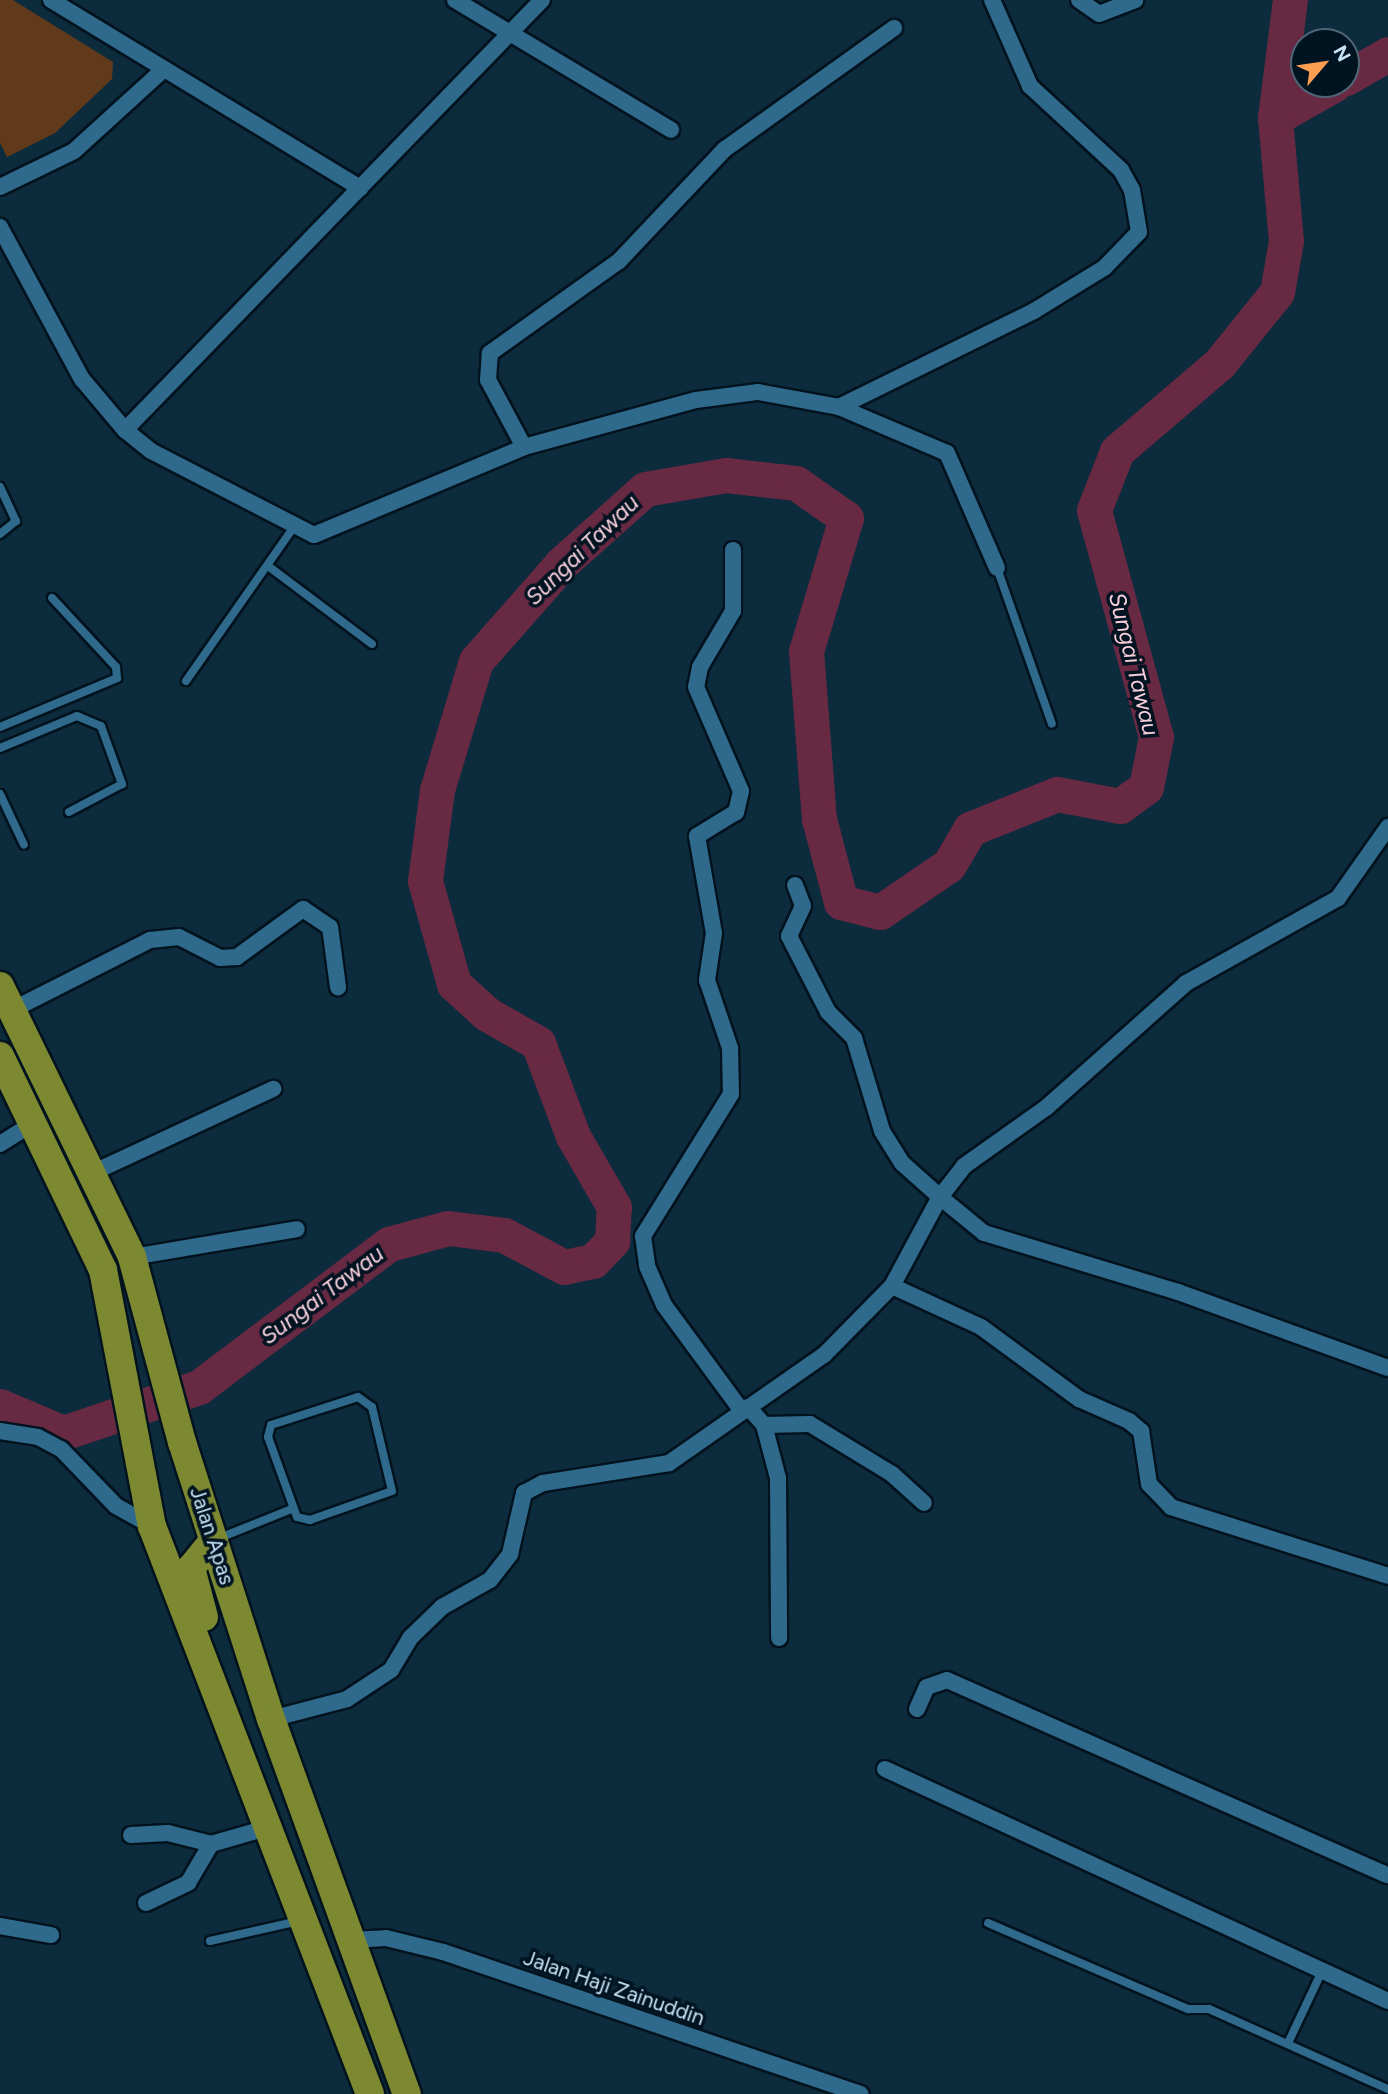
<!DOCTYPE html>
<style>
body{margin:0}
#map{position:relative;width:1388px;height:2094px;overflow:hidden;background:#0c2b3d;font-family:Figtree,sans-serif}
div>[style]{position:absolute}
.green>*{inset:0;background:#613a1b}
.river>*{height:35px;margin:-17.5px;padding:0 17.5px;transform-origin:17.5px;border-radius:17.5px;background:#682942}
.roads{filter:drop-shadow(2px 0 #02131e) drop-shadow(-2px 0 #02131e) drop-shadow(0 2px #02131e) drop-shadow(0 -2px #02131e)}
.lane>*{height:8px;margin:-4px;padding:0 4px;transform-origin:4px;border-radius:4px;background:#2f6a8c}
.street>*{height:16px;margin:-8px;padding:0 8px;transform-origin:8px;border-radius:8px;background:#2f6a8c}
.highway>*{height:28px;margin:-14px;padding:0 14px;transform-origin:14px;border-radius:14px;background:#7c8931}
span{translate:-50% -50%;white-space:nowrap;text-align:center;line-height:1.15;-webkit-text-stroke:7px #001321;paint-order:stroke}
.street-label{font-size:21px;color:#c6e3f7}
.water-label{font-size:23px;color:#f9cfdc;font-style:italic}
.north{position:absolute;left:1290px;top:28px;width:70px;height:70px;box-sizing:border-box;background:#001321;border:2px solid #4f6677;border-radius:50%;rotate:61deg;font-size:19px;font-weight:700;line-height:28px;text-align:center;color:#c6e3f7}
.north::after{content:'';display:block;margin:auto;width:24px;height:32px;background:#fc9e52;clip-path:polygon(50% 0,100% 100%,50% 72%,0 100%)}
</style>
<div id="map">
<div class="green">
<div style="clip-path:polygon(0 0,13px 0,113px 62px,112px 79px,55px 133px,7px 157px,0 143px)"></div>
</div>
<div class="river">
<div style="left:1346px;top:78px;width:48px;rotate:-29.7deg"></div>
<div style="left:1275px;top:118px;width:69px;rotate:-29.5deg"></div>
<div style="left:0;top:1406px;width:69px;rotate:23.2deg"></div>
<div style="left:63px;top:1433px;width:144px;rotate:-18.7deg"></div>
<div style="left:199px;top:1387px;width:238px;rotate:-37deg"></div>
<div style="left:389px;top:1244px;width:61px;rotate:-15.2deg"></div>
<div style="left:448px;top:1228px;width:56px;rotate:7.1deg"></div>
<div style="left:504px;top:1235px;width:68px;rotate:28.1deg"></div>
<div style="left:564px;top:1267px;width:30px;rotate:-12deg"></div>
<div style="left:593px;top:1261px;width:28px;rotate:-46deg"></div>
<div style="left:612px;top:1241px;width:34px;rotate:-87deg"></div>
<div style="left:614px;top:1207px;width:82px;rotate:-120deg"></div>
<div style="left:573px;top:1136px;width:99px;rotate:-110.6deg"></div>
<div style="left:538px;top:1043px;width:59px;rotate:-150.4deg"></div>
<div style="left:487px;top:1014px;width:45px;rotate:-137.7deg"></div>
<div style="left:454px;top:984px;width:107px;rotate:-105.7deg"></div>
<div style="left:425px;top:881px;width:92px;rotate:-82.5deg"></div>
<div style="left:437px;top:790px;width:135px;rotate:-73.2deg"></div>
<div style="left:476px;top:661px;width:130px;rotate:-48.7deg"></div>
<div style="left:562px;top:563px;width:111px;rotate:-41.7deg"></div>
<div style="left:645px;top:489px;width:82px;rotate:-9.8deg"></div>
<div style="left:726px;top:475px;width:70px;rotate:6.5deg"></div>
<div style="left:796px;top:483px;width:61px;rotate:35deg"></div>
<div style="left:846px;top:518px;width:139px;rotate:106.7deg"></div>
<div style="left:806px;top:651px;width:169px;rotate:85.6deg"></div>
<div style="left:819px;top:819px;width:86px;rotate:75.2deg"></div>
<div style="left:841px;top:902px;width:40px;rotate:14.4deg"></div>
<div style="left:880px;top:912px;width:83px;rotate:-34.3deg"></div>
<div style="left:949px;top:865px;width:42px;rotate:-59.7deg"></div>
<div style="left:970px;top:829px;width:94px;rotate:-21.9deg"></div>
<div style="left:1057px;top:794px;width:64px;rotate:10.8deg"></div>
<div style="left:1120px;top:806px;width:32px;rotate:-36deg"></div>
<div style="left:1146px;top:787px;width:51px;rotate:-78.7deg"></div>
<div style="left:1156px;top:737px;width:235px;rotate:-105.3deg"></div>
<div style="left:1094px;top:510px;width:63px;rotate:-68.7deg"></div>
<div style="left:1117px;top:451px;width:134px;rotate:-40.5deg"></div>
<div style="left:1219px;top:364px;width:92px;rotate:-51.1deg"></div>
<div style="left:1277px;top:292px;width:52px;rotate:-80deg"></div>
<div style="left:1286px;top:241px;width:123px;rotate:-95.1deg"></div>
<div style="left:1275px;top:118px;width:119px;rotate:-82.8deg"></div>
</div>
<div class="roads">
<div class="lane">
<div style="left:0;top:487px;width:38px;rotate:65deg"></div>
<div style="left:16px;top:521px;width:21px;rotate:141deg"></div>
<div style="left:268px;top:566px;width:130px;rotate:36.9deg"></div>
<div style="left:997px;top:568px;width:165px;rotate:70.6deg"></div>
<div style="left:186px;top:681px;width:187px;rotate:-55deg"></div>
<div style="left:0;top:727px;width:127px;rotate:-22.7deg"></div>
<div style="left:117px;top:678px;width:11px;rotate:-95deg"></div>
<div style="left:116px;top:667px;width:94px;rotate:-132.8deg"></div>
<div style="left:0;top:748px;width:83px;rotate:-22.6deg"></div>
<div style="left:77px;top:716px;width:26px;rotate:23deg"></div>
<div style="left:101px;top:726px;width:62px;rotate:70.1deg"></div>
<div style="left:122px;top:784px;width:60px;rotate:152.2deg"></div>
<div style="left:0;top:794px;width:56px;rotate:64.8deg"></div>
<div style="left:358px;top:1397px;width:17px;rotate:36deg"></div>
<div style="left:372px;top:1407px;width:86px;rotate:76.6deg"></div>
<div style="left:392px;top:1491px;width:87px;rotate:160.5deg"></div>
<div style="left:310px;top:1520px;width:13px;rotate:-167deg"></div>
<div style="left:297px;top:1517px;width:85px;rotate:-109.9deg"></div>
<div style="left:268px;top:1437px;width:12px;rotate:-76deg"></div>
<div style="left:271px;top:1425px;width:91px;rotate:-17.8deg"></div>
<div style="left:217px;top:1539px;width:78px;rotate:-21.9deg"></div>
<div style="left:988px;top:1923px;width:218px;rotate:23.3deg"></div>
<div style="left:1188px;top:2009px;width:21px"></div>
<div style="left:1209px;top:2009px;width:196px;rotate:24.1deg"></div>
<div style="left:210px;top:1941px;width:91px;rotate:-12.7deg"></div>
<div style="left:1288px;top:2043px;width:80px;rotate:-64.7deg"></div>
</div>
<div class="street">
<div style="left:51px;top:0;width:362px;rotate:31.3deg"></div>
<div style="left:455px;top:0;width:252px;rotate:31deg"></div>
<div style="left:1079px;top:0;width:24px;rotate:35deg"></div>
<div style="left:1099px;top:14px;width:39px;rotate:-21deg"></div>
<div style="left:0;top:187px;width:82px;rotate:-25.9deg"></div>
<div style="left:74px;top:151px;width:122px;rotate:-42.3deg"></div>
<div style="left:0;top:227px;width:173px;rotate:61.7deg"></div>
<div style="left:82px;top:379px;width:67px;rotate:49.9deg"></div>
<div style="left:125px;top:430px;width:33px;rotate:39deg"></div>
<div style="left:151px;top:451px;width:183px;rotate:27.3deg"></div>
<div style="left:314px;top:535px;width:228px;rotate:-22.7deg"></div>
<div style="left:524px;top:447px;width:178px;rotate:-15.3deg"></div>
<div style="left:696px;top:400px;width:63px;rotate:-7.4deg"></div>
<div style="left:758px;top:392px;width:82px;rotate:10.5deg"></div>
<div style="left:839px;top:407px;width:117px;rotate:23.1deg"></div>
<div style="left:947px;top:453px;width:125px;rotate:66.5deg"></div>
<div style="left:839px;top:407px;width:217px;rotate:-26.2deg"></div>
<div style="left:1034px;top:311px;width:82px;rotate:-31.6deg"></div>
<div style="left:1104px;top:268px;width:50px;rotate:-45.8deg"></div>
<div style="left:1139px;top:232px;width:43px;rotate:-99.5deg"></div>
<div style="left:1132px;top:190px;width:23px;rotate:-119deg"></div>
<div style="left:1121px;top:170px;width:124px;rotate:-137.3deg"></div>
<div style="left:1030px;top:86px;width:94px;rotate:-113.8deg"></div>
<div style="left:125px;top:430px;width:599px;rotate:-45.88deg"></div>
<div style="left:524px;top:447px;width:76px;rotate:-118.2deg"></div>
<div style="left:488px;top:380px;width:27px;rotate:-86deg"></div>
<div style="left:490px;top:353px;width:158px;rotate:-35.5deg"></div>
<div style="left:619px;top:261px;width:154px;rotate:-46.6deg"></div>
<div style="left:725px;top:149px;width:208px;rotate:-35.6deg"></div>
<div style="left:733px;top:550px;width:61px;rotate:90deg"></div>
<div style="left:733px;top:611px;width:65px;rotate:120.5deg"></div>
<div style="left:700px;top:667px;width:20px;rotate:101deg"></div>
<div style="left:696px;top:687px;width:113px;rotate:66.6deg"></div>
<div style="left:741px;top:791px;width:22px;rotate:103deg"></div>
<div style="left:736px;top:812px;width:46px;rotate:148.4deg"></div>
<div style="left:697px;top:836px;width:98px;rotate:80.1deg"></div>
<div style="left:714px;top:933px;width:48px;rotate:98.5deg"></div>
<div style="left:707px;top:980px;width:72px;rotate:71.3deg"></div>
<div style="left:730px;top:1048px;width:46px;rotate:88.8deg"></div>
<div style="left:731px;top:1094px;width:167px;rotate:121.8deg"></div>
<div style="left:643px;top:1236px;width:30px;rotate:82deg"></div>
<div style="left:647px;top:1266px;width:43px;rotate:66.4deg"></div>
<div style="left:664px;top:1305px;width:132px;rotate:53.7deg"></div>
<div style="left:795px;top:885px;width:22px;rotate:69deg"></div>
<div style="left:803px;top:906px;width:33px;rotate:115deg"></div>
<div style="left:789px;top:936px;width:85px;rotate:62.8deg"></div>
<div style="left:828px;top:1012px;width:37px;rotate:45deg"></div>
<div style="left:854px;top:1038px;width:97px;rotate:73.2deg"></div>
<div style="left:882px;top:1131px;width:38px;rotate:58deg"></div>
<div style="left:902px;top:1163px;width:51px;rotate:41.8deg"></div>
<div style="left:940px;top:1197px;width:57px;rotate:39.3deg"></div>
<div style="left:984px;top:1233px;width:203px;rotate:16.9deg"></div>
<div style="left:1178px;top:1292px;width:223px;rotate:19.9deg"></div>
<div style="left:12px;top:1010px;width:155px;rotate:-26.9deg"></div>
<div style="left:150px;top:940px;width:29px;rotate:-6deg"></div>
<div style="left:179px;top:937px;width:46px;rotate:27.1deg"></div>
<div style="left:220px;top:958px;width:17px;rotate:-3deg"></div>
<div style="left:237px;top:957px;width:82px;rotate:-36deg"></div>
<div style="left:303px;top:909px;width:32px;rotate:34deg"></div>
<div style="left:330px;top:927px;width:61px;rotate:82.4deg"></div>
<div style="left:0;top:1144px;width:39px;rotate:-32deg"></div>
<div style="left:92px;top:1173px;width:200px;rotate:-24.9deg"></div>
<div style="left:132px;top:1257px;width:167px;rotate:-9.6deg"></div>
<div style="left:892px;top:1286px;width:98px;rotate:24.7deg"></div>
<div style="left:981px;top:1327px;width:122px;rotate:36.3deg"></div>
<div style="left:1079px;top:1399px;width:55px;rotate:23.7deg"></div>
<div style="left:1129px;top:1421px;width:16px;rotate:40deg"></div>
<div style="left:1141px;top:1431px;width:54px;rotate:81.4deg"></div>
<div style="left:1149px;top:1484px;width:32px;rotate:46deg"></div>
<div style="left:1171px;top:1507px;width:228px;rotate:17.6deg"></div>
<div style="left:748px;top:1407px;width:24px;rotate:48deg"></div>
<div style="left:764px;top:1425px;width:55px;rotate:75.2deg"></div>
<div style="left:778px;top:1478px;width:160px;rotate:89.6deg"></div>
<div style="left:764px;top:1425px;width:46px;rotate:-1.2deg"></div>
<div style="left:810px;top:1424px;width:96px;rotate:31.4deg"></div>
<div style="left:892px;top:1474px;width:43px;rotate:42.2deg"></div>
<div style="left:0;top:1431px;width:38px;rotate:9deg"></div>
<div style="left:38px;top:1437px;width:26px;rotate:28deg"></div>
<div style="left:61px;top:1449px;width:79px;rotate:46deg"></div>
<div style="left:116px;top:1506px;width:41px;rotate:29.1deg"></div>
<div style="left:917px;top:1709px;width:24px;rotate:-66deg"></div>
<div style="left:927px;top:1687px;width:21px;rotate:-19deg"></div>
<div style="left:947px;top:1680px;width:482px;rotate:23.9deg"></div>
<div style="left:271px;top:1719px;width:79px;rotate:-14.7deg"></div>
<div style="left:347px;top:1699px;width:53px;rotate:-33.4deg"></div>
<div style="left:391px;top:1670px;width:37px;rotate:-59deg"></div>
<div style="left:410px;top:1638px;width:45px;rotate:-44.1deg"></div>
<div style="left:442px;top:1607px;width:55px;rotate:-29.4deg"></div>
<div style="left:490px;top:1580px;width:33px;rotate:-52deg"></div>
<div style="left:510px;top:1554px;width:63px;rotate:-77.1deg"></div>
<div style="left:524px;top:1493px;width:21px;rotate:-28deg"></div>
<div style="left:543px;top:1483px;width:128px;rotate:-9deg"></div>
<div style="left:669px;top:1463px;width:189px;rotate:-34.9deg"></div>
<div style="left:824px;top:1355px;width:97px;rotate:-45.4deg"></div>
<div style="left:892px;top:1286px;width:101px;rotate:-61.7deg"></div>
<div style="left:940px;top:1197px;width:39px;rotate:-52deg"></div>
<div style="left:964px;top:1166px;width:102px;rotate:-35.4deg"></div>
<div style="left:1047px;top:1107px;width:186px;rotate:-41.7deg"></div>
<div style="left:1186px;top:983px;width:174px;rotate:-29.2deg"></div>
<div style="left:1338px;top:898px;width:87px;rotate:-54.8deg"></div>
<div style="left:885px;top:1769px;width:554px;rotate:24.76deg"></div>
<div style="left:131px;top:1835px;width:37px;rotate:-3deg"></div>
<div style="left:168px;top:1833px;width:44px;rotate:14.3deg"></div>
<div style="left:211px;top:1844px;width:61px;rotate:-16.1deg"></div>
<div style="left:146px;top:1903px;width:47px;rotate:-25.5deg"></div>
<div style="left:188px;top:1883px;width:45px;rotate:-59.5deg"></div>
<div style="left:0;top:1926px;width:52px;rotate:10deg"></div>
<div style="left:350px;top:1940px;width:36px;rotate:-3deg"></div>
<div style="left:386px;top:1938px;width:59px;rotate:13.8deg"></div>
<div style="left:443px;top:1952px;width:441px;rotate:18.8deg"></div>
</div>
<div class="highway">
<div style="left:0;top:986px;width:301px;rotate:64deg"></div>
<div style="left:132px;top:1257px;width:192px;rotate:74.9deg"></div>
<div style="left:182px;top:1442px;width:291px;rotate:72.2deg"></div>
<div style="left:271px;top:1719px;width:399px;rotate:70.1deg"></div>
<div style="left:0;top:1056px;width:237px;rotate:64.3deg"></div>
<div style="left:103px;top:1270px;width:261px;rotate:79.2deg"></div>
<div style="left:152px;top:1526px;width:608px;rotate:69deg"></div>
<div style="left:204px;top:1617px;width:51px;rotate:-104.9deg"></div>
<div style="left:191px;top:1568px;width:36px;rotate:-51deg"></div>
</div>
</div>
<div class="street-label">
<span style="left:212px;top:1536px;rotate:72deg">Jalan Apas</span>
<span style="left:614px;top:1988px;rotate:19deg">Jalan Haji Zainuddin</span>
</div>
<div class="water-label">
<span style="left:582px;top:550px;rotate:-44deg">Sungai Tawau</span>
<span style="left:1134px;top:664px;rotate:76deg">Sungai Tawau</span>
<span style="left:322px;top:1295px;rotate:-37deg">Sungai Tawau</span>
</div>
<div class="north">N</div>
</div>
